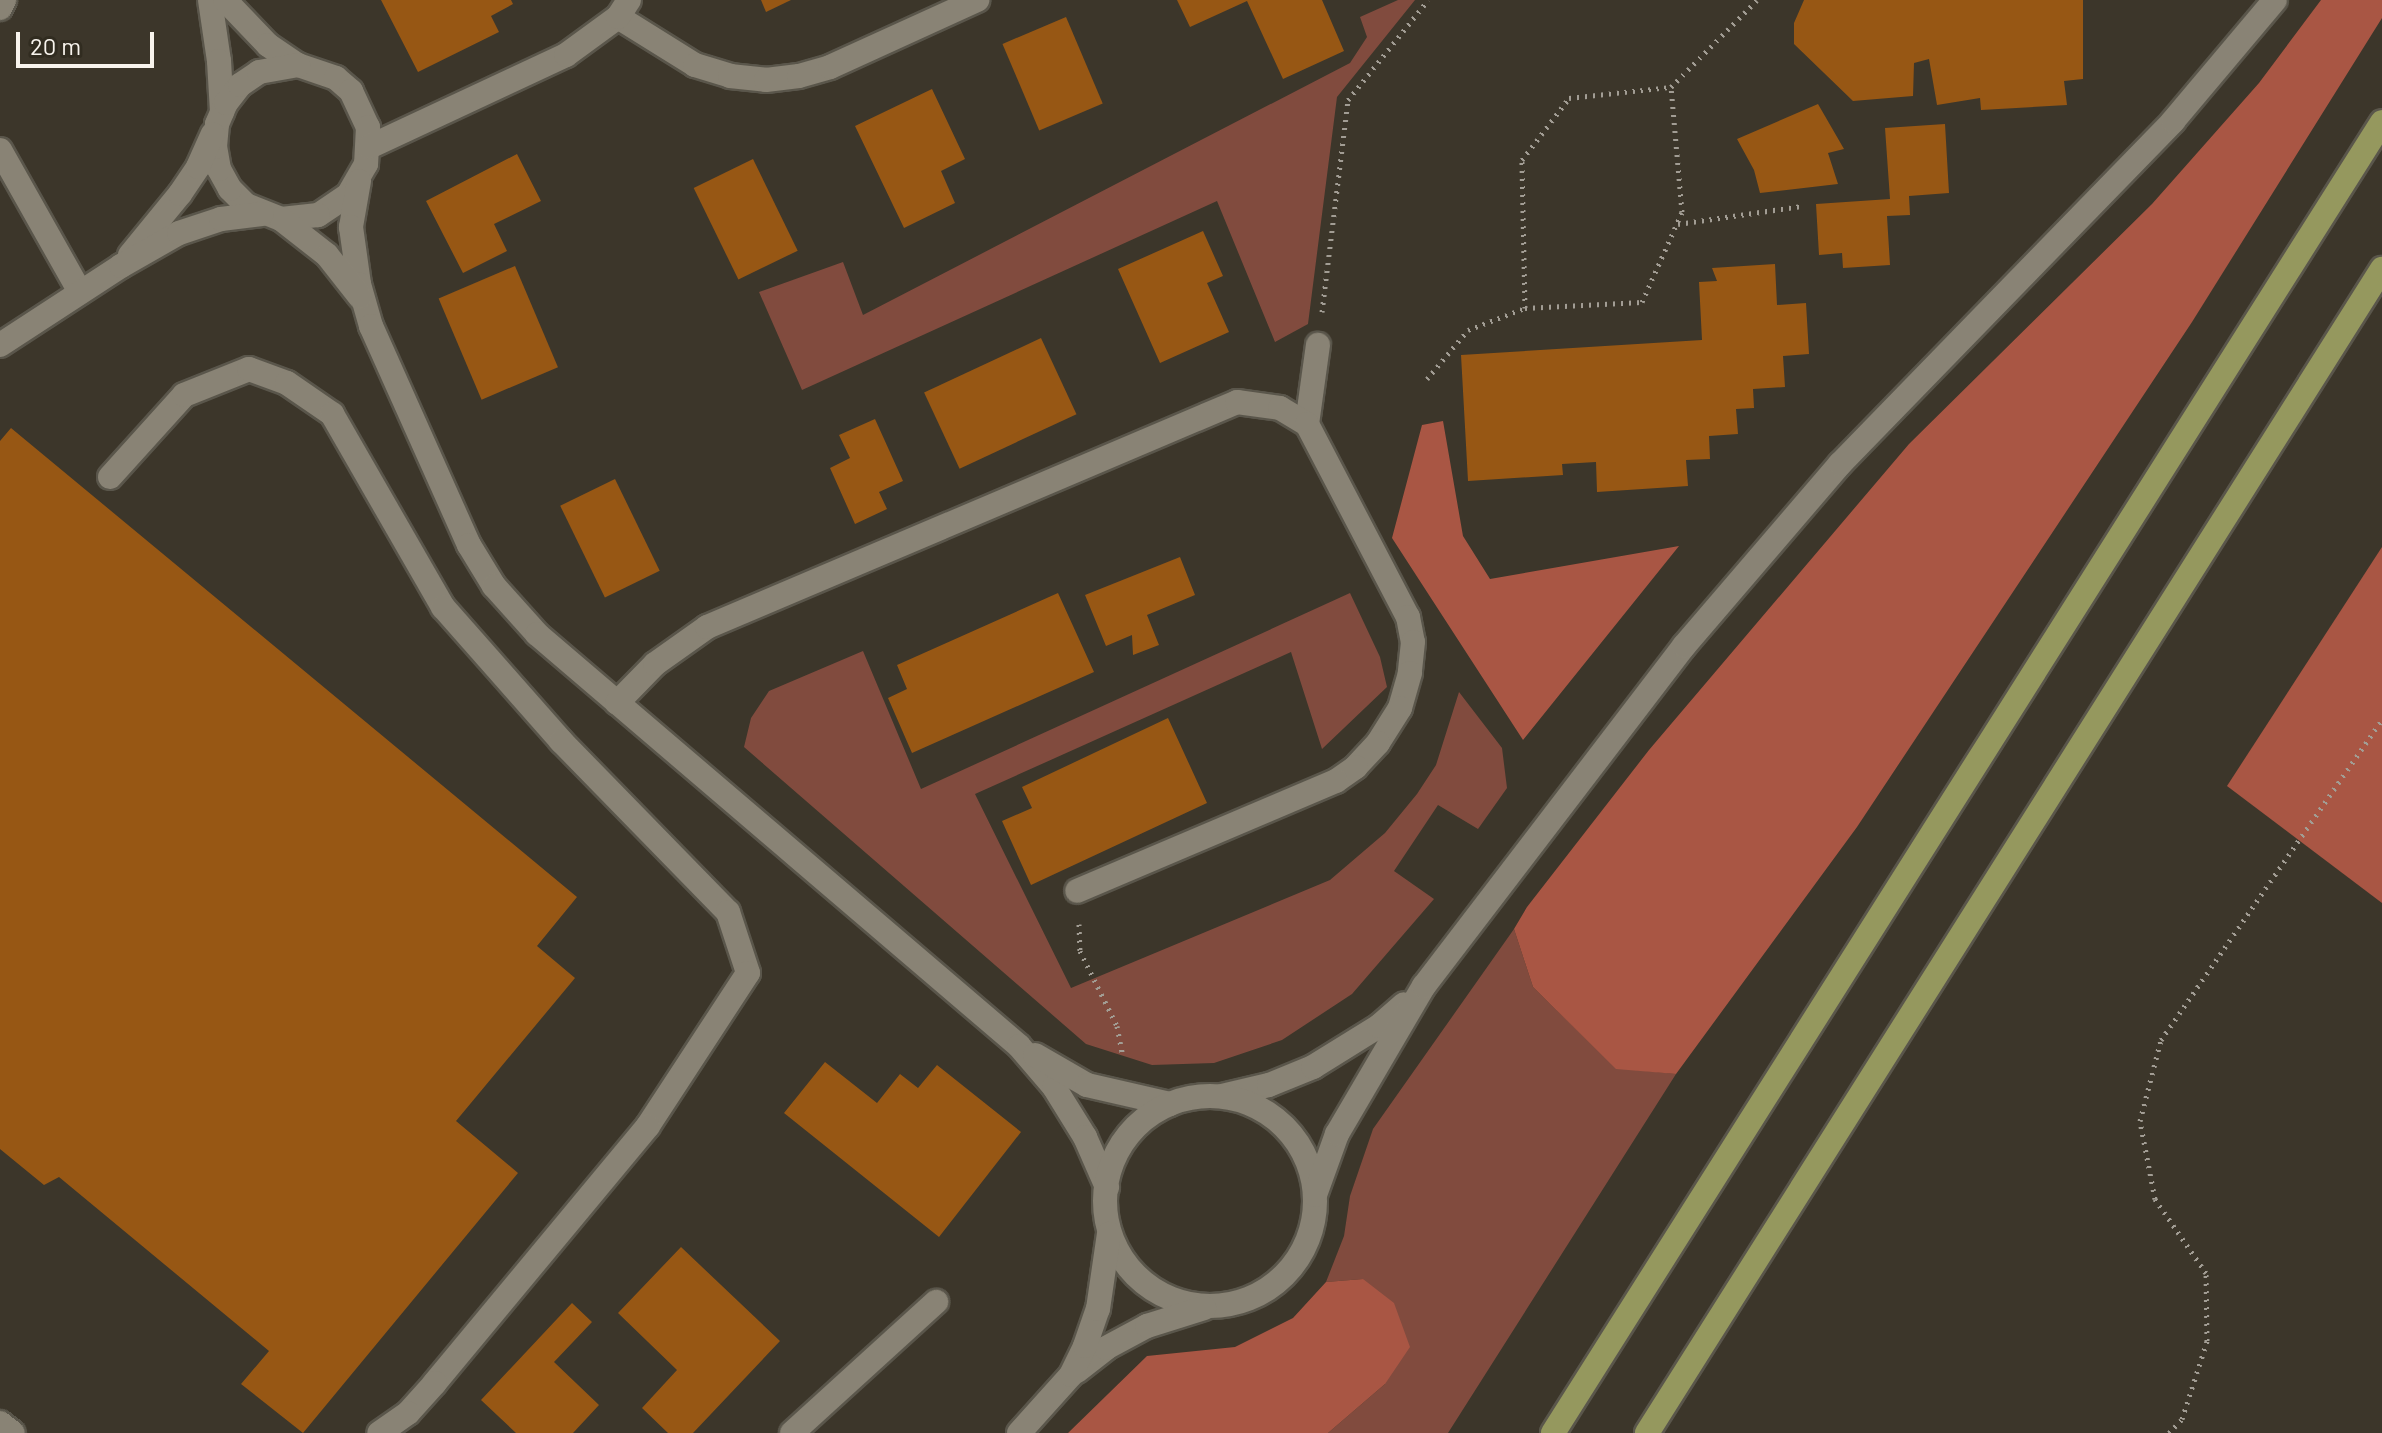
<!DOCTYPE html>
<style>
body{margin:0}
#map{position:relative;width:2382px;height:1433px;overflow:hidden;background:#3c362a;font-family:Barlow,sans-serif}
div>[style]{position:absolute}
.green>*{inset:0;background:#814b3e}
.forest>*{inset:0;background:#a95644}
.building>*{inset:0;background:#975714;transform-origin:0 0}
.path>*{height:5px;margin-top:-2.5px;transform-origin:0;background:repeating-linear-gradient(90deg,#a29d94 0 2px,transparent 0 8px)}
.roads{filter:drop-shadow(2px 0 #5a564b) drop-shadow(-2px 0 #5a564b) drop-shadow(0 2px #5a564b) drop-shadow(0 -2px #5a564b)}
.minor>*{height:24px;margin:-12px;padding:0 12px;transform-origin:12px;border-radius:12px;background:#898375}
.minor>.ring{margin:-12px;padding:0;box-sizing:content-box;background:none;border:24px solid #898375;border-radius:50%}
.major>*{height:24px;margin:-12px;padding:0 12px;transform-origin:12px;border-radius:12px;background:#95985e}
span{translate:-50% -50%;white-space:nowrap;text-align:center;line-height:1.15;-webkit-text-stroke:8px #312c20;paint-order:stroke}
.scale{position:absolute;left:16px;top:32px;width:138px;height:36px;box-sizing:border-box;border:4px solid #f8f4ed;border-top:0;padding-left:10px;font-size:24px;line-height:28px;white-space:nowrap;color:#f8f4ed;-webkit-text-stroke:6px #312c20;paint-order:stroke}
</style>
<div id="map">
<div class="green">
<div style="clip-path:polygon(1398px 0,1415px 0,1337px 97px,1308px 324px,1275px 342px,1217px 201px,802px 390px,759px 292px,843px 262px,863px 315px,1350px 63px,1367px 37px,1360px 17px)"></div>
<div style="clip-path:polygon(1350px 593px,1380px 657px,1387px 687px,1322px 749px,1291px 652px,975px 794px,1071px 988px,1330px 880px,1385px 833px,1417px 794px,1436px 765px,1459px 692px,1502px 748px,1507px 788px,1478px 829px,1438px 805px,1394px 871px,1434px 899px,1352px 994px,1282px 1040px,1214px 1063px,1152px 1065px,1086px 1044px,744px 747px,751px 718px,769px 691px,863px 651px,921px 789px)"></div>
<div style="clip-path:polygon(1514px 929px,1533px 987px,1616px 1068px,1676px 1074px,1448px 1433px,1328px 1433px,1385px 1384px,1363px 1279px,1326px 1282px,1344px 1236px,1350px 1196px,1373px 1129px)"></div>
</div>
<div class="forest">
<div style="clip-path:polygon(2321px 0,2382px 0,2382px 18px,2192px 322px,1857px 827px,1676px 1074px,1616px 1069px,1533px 987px,1514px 929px,1527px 907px,1649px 750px,1909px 444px,2152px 204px,2259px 83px)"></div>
<div style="clip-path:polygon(1443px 421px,1463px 536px,1490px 579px,1679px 546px,1523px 740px,1392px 538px,1422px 425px)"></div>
<div style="clip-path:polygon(2382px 547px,2382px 903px,2227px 786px)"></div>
<div style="clip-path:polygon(1363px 1279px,1394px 1303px,1410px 1347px,1385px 1384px,1328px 1433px,1068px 1433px,1147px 1356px,1235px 1347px,1293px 1318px,1326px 1282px)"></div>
</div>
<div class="building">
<div style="clip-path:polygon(381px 0,511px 0,513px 4px,491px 16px,499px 32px,418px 72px)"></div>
<div style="clip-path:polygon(761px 0,791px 0,766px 12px)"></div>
<div style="clip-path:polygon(1177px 0,1322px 0,1344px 51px,1283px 79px,1247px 1px,1190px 27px)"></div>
<div style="clip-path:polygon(1804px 0,2083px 0,2083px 79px,2064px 81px,2067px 105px,1981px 110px,1980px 98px,1937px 105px,1929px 59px,1914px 63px,1913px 96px,1853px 101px,1794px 44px,1794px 23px)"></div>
<div style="left:1066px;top:17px;width:94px;height:69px;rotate:67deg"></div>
<div style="clip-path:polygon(932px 89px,965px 159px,941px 171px,955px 203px,904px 228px,855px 126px)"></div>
<div style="clip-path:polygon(1818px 104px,1844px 149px,1828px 153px,1838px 184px,1760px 193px,1754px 170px,1737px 139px)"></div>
<div style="clip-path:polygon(1945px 124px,1949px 193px,1909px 196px,1910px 215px,1887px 216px,1890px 265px,1843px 268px,1842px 253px,1819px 255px,1816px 204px,1890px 199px,1885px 128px)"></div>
<div style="clip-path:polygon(517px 154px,541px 201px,494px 224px,507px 251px,463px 273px,426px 201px)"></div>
<div style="left:753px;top:159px;width:102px;height:66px;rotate:64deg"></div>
<div style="clip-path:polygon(1203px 231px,1223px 276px,1207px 283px,1229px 332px,1160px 363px,1118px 269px)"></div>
<div style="clip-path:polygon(1775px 264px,1777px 305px,1806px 303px,1809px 354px,1783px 356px,1785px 387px,1753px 389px,1754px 408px,1736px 409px,1738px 434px,1709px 436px,1710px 459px,1686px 460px,1688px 486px,1597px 492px,1596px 462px,1562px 464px,1563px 475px,1468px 481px,1461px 355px,1702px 340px,1699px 282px,1717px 281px,1712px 268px)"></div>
<div style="left:515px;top:266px;width:110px;height:83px;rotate:67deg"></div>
<div style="left:1041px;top:338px;width:84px;height:129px;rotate:65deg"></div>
<div style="clip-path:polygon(875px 419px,903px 481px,879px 492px,887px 509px,855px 524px,830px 468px,850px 458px,839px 435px)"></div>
<div style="clip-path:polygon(11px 428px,577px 897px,537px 946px,575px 978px,456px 1121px,518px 1173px,303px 1433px,241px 1384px,269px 1351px,59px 1177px,44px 1185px,0 1149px,0 441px)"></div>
<div style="left:615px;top:479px;width:102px;height:61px;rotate:64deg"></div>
<div style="clip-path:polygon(1180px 557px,1195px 595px,1147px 615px,1159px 645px,1133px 655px,1132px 635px,1106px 646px,1085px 595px)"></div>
<div style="clip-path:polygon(1058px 593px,1094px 672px,912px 753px,888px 698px,907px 689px,897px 665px)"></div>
<div style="clip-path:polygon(1168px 718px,1207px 803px,1031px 885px,1002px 821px,1032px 808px,1022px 787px)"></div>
<div style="clip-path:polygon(825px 1062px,877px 1103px,900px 1074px,918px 1088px,937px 1065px,1021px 1132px,939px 1237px,784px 1113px)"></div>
<div style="clip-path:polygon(681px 1247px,780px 1341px,693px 1433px,668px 1433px,642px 1408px,677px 1370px,618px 1313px)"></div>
<div style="clip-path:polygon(572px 1303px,592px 1322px,554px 1362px,599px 1405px,573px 1433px,516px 1433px,481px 1400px)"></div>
</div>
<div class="path">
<div style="left:1678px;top:224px;width:125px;rotate:-8.3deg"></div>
<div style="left:1525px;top:308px;width:148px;rotate:-91.2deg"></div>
<div style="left:1522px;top:160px;width:78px;rotate:-52.8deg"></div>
<div style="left:1569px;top:98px;width:103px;rotate:-6.2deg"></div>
<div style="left:1671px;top:87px;width:122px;rotate:-45.3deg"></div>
<div style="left:1322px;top:312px;width:214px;rotate:-83deg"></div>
<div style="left:1348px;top:100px;width:128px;rotate:-51.3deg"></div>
<div style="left:1427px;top:379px;width:64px;rotate:-50.1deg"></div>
<div style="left:1468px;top:330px;width:61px;rotate:-21.1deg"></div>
<div style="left:1525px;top:308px;width:117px;rotate:-2.9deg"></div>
<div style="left:1642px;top:302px;width:98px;rotate:-66deg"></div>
<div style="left:1682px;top:212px;width:125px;rotate:-95deg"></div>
<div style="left:1079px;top:924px;width:27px;rotate:88deg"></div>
<div style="left:1080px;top:951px;width:84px;rotate:63.7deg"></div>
<div style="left:1117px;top:1026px;width:31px;rotate:79deg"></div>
<div style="left:2169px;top:1433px;width:19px;rotate:-47deg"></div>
<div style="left:2182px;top:1419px;width:82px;rotate:-72.2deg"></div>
<div style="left:2207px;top:1341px;width:68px;rotate:-90.8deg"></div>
<div style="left:2206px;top:1273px;width:90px;rotate:-124.6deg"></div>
<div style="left:2155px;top:1199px;width:79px;rotate:-100.9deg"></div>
<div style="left:2140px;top:1121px;width:84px;rotate:-75.5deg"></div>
<div style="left:2161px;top:1040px;width:389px;rotate:-55.4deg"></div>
</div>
<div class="roads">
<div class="minor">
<div style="left:210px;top:0;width:62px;rotate:81.6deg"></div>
<div style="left:219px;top:61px;width:51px;rotate:86.6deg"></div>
<div style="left:225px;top:0;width:62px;rotate:46.3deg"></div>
<div style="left:268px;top:45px;width:36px;rotate:34deg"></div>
<div style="left:298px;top:65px;width:40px;rotate:18.9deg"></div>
<div style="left:336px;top:78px;width:20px;rotate:41deg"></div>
<div style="left:351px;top:91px;width:40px;rotate:65deg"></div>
<div style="left:368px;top:127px;width:37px;rotate:93deg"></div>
<div style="left:366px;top:164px;width:36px;rotate:120deg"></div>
<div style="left:348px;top:195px;width:36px;rotate:146deg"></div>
<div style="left:318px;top:215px;width:37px;rotate:174deg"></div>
<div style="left:281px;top:219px;width:38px;rotate:-158deg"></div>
<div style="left:246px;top:205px;width:23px;rotate:-135deg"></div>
<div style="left:230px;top:189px;width:23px;rotate:-119deg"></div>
<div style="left:219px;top:169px;width:22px;rotate:-100deg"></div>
<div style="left:215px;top:147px;width:23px;rotate:-85deg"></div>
<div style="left:217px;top:124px;width:23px;rotate:-67deg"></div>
<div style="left:226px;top:103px;width:23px;rotate:-52deg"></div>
<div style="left:240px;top:85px;width:23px;rotate:-34deg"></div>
<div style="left:259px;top:72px;width:40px;rotate:-10deg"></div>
<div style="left:0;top:8px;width:9px;rotate:-63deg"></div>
<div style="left:618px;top:17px;width:91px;rotate:31.9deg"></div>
<div style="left:695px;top:65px;width:37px;rotate:17deg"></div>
<div style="left:730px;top:76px;width:36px;rotate:6deg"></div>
<div style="left:766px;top:80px;width:33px;rotate:-7deg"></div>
<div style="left:799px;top:76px;width:32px;rotate:-16deg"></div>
<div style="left:830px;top:67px;width:162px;rotate:-24.5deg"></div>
<div style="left:369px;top:147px;width:217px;rotate:-25deg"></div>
<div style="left:566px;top:55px;width:64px;rotate:-36.2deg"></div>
<div style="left:618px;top:17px;width:20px;rotate:-57deg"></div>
<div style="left:0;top:150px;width:163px;rotate:60.6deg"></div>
<div style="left:359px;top:181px;width:47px;rotate:99.9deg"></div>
<div style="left:351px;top:227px;width:58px;rotate:82deg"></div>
<div style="left:359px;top:284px;width:44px;rotate:74.1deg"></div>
<div style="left:371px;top:326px;width:240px;rotate:65.9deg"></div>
<div style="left:469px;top:545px;width:48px;rotate:58.6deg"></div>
<div style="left:494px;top:586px;width:64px;rotate:48.1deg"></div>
<div style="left:537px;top:634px;width:634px;rotate:40.52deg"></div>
<div style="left:1019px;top:1046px;width:54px;rotate:49.5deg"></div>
<div style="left:1054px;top:1087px;width:59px;rotate:58.2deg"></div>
<div style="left:1085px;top:1137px;width:55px;rotate:66.3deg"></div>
<div style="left:281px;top:219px;width:58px;rotate:38deg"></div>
<div style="left:327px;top:255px;width:53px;rotate:51.8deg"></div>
<div style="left:130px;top:255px;width:79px;rotate:-50.7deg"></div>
<div style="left:180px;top:194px;width:32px;rotate:-56deg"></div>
<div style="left:198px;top:167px;width:36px;rotate:-66deg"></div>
<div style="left:0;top:345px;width:145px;rotate:-33.1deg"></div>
<div style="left:121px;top:266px;width:67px;rotate:-29.6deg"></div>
<div style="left:179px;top:233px;width:44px;rotate:-18.4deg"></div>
<div style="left:221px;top:219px;width:41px;rotate:-7deg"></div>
<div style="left:1307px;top:424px;width:80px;rotate:-82.1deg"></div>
<div style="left:110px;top:477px;width:110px;rotate:-47.9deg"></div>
<div style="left:184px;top:395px;width:70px;rotate:-21.8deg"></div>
<div style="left:249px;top:369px;width:40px;rotate:20.2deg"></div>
<div style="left:287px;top:383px;width:55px;rotate:34.6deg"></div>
<div style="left:332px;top:414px;width:223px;rotate:60.1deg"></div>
<div style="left:443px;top:607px;width:179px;rotate:48.6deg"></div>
<div style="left:561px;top:741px;width:239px;rotate:45.7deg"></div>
<div style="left:728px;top:912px;width:64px;rotate:71.8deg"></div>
<div style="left:748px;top:973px;width:183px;rotate:123.2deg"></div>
<div style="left:648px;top:1126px;width:334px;rotate:129.7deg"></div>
<div style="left:435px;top:1383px;width:40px;rotate:132deg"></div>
<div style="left:408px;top:1413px;width:35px;rotate:145deg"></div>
<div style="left:617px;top:703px;width:54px;rotate:-45.7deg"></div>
<div style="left:655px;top:664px;width:64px;rotate:-35.4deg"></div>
<div style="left:707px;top:627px;width:576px;rotate:-23deg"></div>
<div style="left:1237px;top:402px;width:43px;rotate:7.9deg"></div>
<div style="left:1280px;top:408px;width:31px;rotate:31deg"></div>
<div style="left:1307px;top:424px;width:218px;rotate:62.4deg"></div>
<div style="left:1408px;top:617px;width:25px;rotate:79deg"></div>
<div style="left:1413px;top:642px;width:31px;rotate:96deg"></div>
<div style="left:1410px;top:673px;width:36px;rotate:106deg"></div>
<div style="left:1400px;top:708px;width:41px;rotate:122.2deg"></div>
<div style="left:1378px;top:743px;width:33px;rotate:133deg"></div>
<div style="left:1356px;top:767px;width:24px;rotate:145deg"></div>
<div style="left:1336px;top:781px;width:281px;rotate:157deg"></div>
<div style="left:1035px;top:1055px;width:60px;rotate:30deg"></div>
<div style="left:1087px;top:1085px;width:85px;rotate:12.9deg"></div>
<div style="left:1222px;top:1096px;width:48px;rotate:-13.2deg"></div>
<div style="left:1269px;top:1085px;width:48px;rotate:-22.2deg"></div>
<div style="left:1313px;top:1067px;width:78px;rotate:-31.8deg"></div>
<div style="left:1379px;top:1026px;width:33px;rotate:-41deg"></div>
<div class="ring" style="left:1105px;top:1096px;width:186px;height:186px"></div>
<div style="left:1315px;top:1195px;width:65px;rotate:-70.2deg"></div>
<div style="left:1337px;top:1134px;width:172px;rotate:-59.6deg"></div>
<div style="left:1424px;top:986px;width:428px;rotate:-52.6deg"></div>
<div style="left:1684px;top:646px;width:240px;rotate:-49.4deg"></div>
<div style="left:1840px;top:464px;width:478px;rotate:-45.8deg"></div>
<div style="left:2173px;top:121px;width:158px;rotate:-49.9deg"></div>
<div style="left:1077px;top:1371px;width:37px;rotate:-38deg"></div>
<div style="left:1106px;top:1348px;width:47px;rotate:-28.2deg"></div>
<div style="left:1147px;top:1326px;width:60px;rotate:-17.5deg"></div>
<div style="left:0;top:1423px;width:16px;rotate:38deg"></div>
<div style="left:792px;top:1433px;width:195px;rotate:-42.3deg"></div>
<div style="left:1019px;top:1433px;width:78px;rotate:-48.1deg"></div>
<div style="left:1071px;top:1375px;width:32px;rotate:-64deg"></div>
<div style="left:1085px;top:1346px;width:39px;rotate:-71deg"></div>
<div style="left:1098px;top:1309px;width:76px;rotate:-81.7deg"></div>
</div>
<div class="major">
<div style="left:1553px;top:1433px;width:1551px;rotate:-57.69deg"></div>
<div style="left:1647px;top:1433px;width:1377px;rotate:-57.73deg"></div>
</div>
</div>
<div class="scale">20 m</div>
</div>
